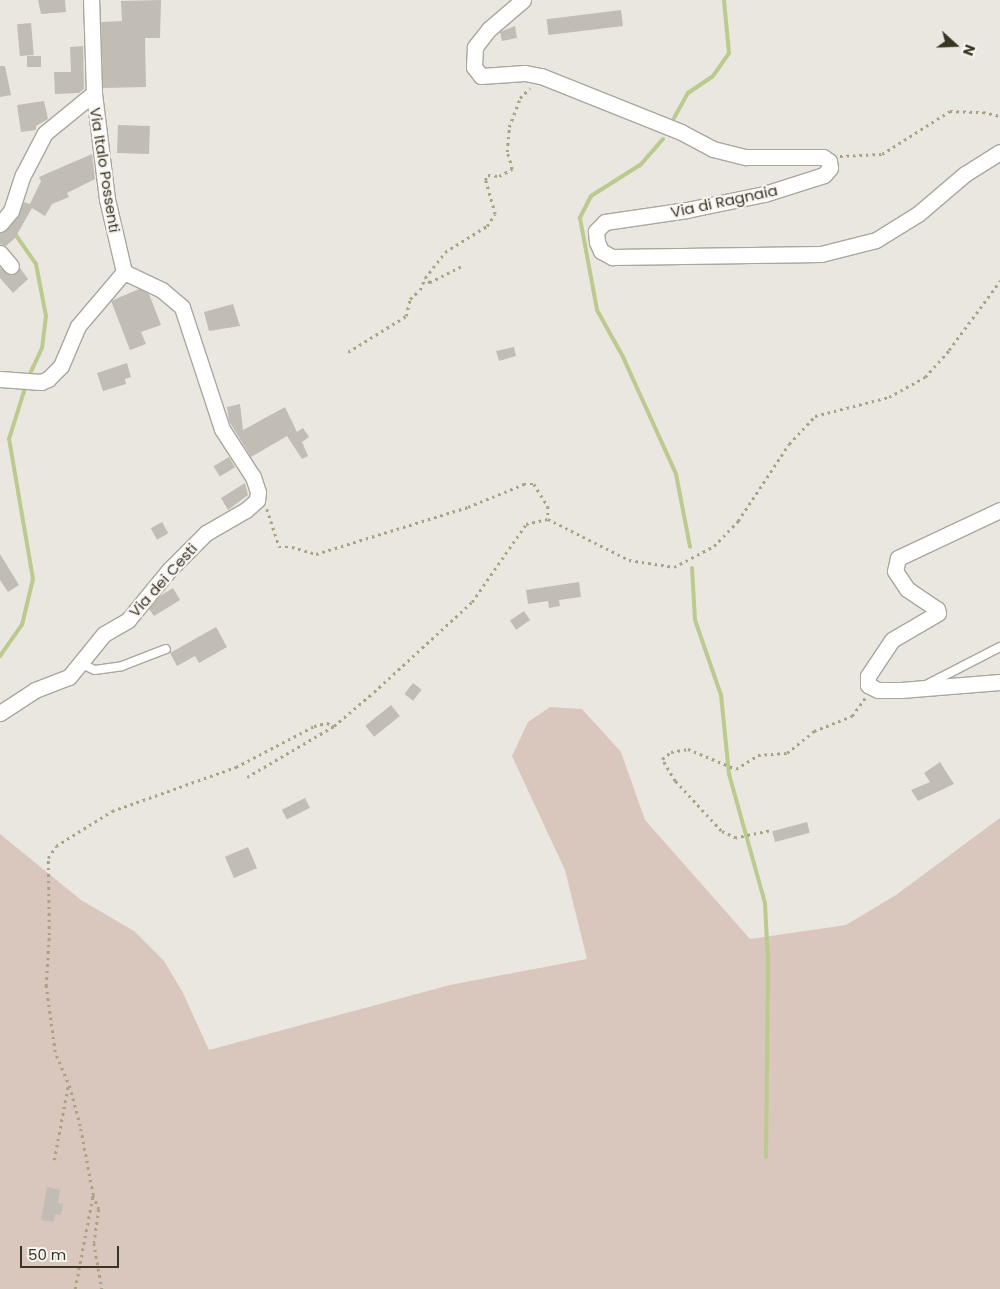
<!DOCTYPE html>
<style>
body{margin:0}
#map{position:relative;width:1000px;height:1289px;overflow:hidden;background:#eae7e1;font-family:Poppins,sans-serif}
div>[style]{position:absolute}
.green>*{inset:0;background:#d9c6bc}
.stream>*{height:4px;margin:-2px;padding:0 2px;transform-origin:2px;border-radius:2px;background:#bbca8e}
.building>*{inset:0;background:#c1bdb4;transform-origin:0 0}
.path>*{height:2.5px;margin-top:-1.25px;transform-origin:0;background:repeating-linear-gradient(90deg,#aaa285 0 2.5px,transparent 0 6.5px)}
.roads{filter:drop-shadow(1px 0 #aaa79d) drop-shadow(-1px 0 #aaa79d) drop-shadow(0 1px #aaa79d) drop-shadow(0 -1px #aaa79d)}
.lane>*{height:8px;margin:-4px;padding:0 4px;transform-origin:4px;border-radius:4px;background:#fff}
.street>*{height:15px;margin:-7.5px;padding:0 7.5px;transform-origin:7.5px;border-radius:7.5px;background:#fff}
span{translate:-50% -50%;white-space:nowrap;text-align:center;line-height:1.15;-webkit-text-stroke:4.5px #f7f4f1;paint-order:stroke}
.street-label{font-size:15px;color:#393523}
.north{position:absolute;left:930px;top:20px;width:50px;height:50px;-webkit-text-stroke:4px #f7f4f1;paint-order:stroke;rotate:110deg;font-size:14px;font-weight:700;line-height:20px;text-align:center;color:#393523}
.north::after{content:'';display:block;margin:auto;width:18px;height:22px;background:#393523;clip-path:polygon(50% 0,100% 100%,50% 72%,0 100%)}
.scale{position:absolute;left:20px;top:1246px;width:99px;height:22px;box-sizing:border-box;border:2px solid #393523;border-top:0;padding-left:6px;font-size:15px;line-height:18px;white-space:nowrap;color:#393523;-webkit-text-stroke:4px #f7f4f1;paint-order:stroke}
</style>
<div id="map">
<div class="green">
<div style="clip-path:polygon(550px 707px,582px 709px,621px 752px,645px 820px,750px 939px,846px 925px,896px 895px,1000px 818px,1000px 1289px,0 1289px,0 834px,81px 900px,134px 931px,164px 961px,182px 991px,209px 1050px,450px 985px,587px 959px,565px 870px,512px 756px,528px 722px)"></div>
</div>
<div class="stream">
<div style="left:674px;top:118px;width:29px;rotate:-61deg"></div>
<div style="left:688px;top:93px;width:30px;rotate:-34deg"></div>
<div style="left:713px;top:76px;width:28px;rotate:-55deg"></div>
<div style="left:729px;top:53px;width:53px;rotate:-95.4deg"></div>
<div style="left:663px;top:139px;width:35px;rotate:131deg"></div>
<div style="left:640px;top:165px;width:58px;rotate:147.7deg"></div>
<div style="left:591px;top:196px;width:25px;rotate:117deg"></div>
<div style="left:580px;top:218px;width:94px;rotate:79.5deg"></div>
<div style="left:597px;top:310px;width:54px;rotate:61deg"></div>
<div style="left:623px;top:357px;width:128px;rotate:65.6deg"></div>
<div style="left:676px;top:474px;width:74px;rotate:79.1deg"></div>
<div style="left:13px;top:231px;width:40px;rotate:55.1deg"></div>
<div style="left:36px;top:264px;width:53px;rotate:79.1deg"></div>
<div style="left:46px;top:316px;width:32px;rotate:97deg"></div>
<div style="left:42px;top:348px;width:33px;rotate:115deg"></div>
<div style="left:692px;top:568px;width:52px;rotate:86.7deg"></div>
<div style="left:695px;top:620px;width:79px;rotate:70.9deg"></div>
<div style="left:721px;top:695px;width:79px;rotate:84.2deg"></div>
<div style="left:729px;top:774px;width:134px;rotate:74.4deg"></div>
<div style="left:765px;top:903px;width:60px;rotate:87.1deg"></div>
<div style="left:768px;top:963px;width:194px;rotate:90.6deg"></div>
<div style="left:0;top:656px;width:38px;rotate:-55deg"></div>
<div style="left:22px;top:625px;width:47px;rotate:-76.6deg"></div>
<div style="left:33px;top:579px;width:142px;rotate:-99.7deg"></div>
<div style="left:9px;top:439px;width:57px;rotate:-72.5deg"></div>
</div>
<div class="building">
<div style="clip-path:polygon(38px 0,65px 0,66px 12px,41px 14px)"></div>
<div style="clip-path:polygon(161px 0,160px 38px,145px 38px,146px 87px,103px 88px,101px 22px,122px 21px,121px 1px)"></div>
<div style="left:621px;top:10px;width:16px;height:75px;rotate:83deg"></div>
<div style="left:31px;top:23px;width:32px;height:14px;rotate:85deg"></div>
<div style="clip-path:polygon(515px 26px,517px 38px,502px 41px,500px 32px)"></div>
<div style="clip-path:polygon(83px 46px,84px 89px,79px 93px,55px 94px,54px 72px,71px 72px,70px 47px)"></div>
<div style="left:41px;top:56px;width:11px;height:14px;rotate:90deg"></div>
<div style="clip-path:polygon(0 66px,5px 66px,11px 95px,0 97px)"></div>
<div style="clip-path:polygon(44px 101px,48px 119px,36px 126px,36px 130px,21px 132px,17px 105px)"></div>
<div style="left:118px;top:125px;width:32px;height:28px;rotate:2deg"></div>
<div style="clip-path:polygon(92px 154px,95px 179px,67px 193px,69px 197px,52px 204px,45px 216px,32px 208px,15px 238px,6px 246px,0 244px,0 233px,18px 217px,24px 202px,30px 204px,41px 181px,39px 177px)"></div>
<div style="clip-path:polygon(0 268px,12px 275px,20px 268px,28px 279px,13px 293px,0 278px)"></div>
<div style="clip-path:polygon(139px 289px,149px 294px,161px 325px,141px 332px,146px 344px,130px 350px,111px 301px)"></div>
<div style="clip-path:polygon(233px 304px,240px 326px,209px 331px,204px 312px)"></div>
<div style="clip-path:polygon(514px 347px,516px 356px,499px 361px,496px 351px)"></div>
<div style="clip-path:polygon(127px 363px,131px 377px,125px 379px,126px 384px,103px 391px,97px 373px)"></div>
<div style="clip-path:polygon(240px 404px,243px 430px,285px 407px,297px 432px,303px 428px,309px 437px,302px 442px,308px 456px,302px 459px,287px 436px,251px 457px,229px 421px,227px 407px)"></div>
<div style="left:229px;top:457px;width:12px;height:18px;rotate:59deg"></div>
<div style="clip-path:polygon(245px 483px,248px 495px,228px 510px,221px 498px)"></div>
<div style="left:162px;top:522px;width:13px;height:13px;rotate:61deg"></div>
<div style="clip-path:polygon(0 554px,19px 585px,8px 592px,0 580px)"></div>
<div style="clip-path:polygon(579px 582px,581px 597px,559px 600px,560px 606px,549px 608px,548px 601px,528px 604px,526px 590px)"></div>
<div style="clip-path:polygon(173px 588px,180px 600px,154px 616px,149px 609px,160px 596px)"></div>
<div style="left:524px;top:611px;width:11px;height:17px;rotate:56deg"></div>
<div style="clip-path:polygon(216px 627px,227px 647px,199px 663px,195px 656px,177px 666px,170px 653px)"></div>
<div style="left:413px;top:683px;width:11px;height:14px;rotate:38deg"></div>
<div style="left:391px;top:705px;width:14px;height:33px;rotate:51deg"></div>
<div style="clip-path:polygon(940px 762px,954px 784px,918px 801px,911px 790px,930px 782px,924px 773px)"></div>
<div style="left:305px;top:798px;width:11px;height:26px;rotate:63deg"></div>
<div style="left:807px;top:822px;width:11px;height:36px;rotate:75deg"></div>
<div style="left:248px;top:847px;width:23px;height:25px;rotate:67deg"></div>
<div style="clip-path:polygon(47px 1187px,60px 1190px,58px 1203px,63px 1204px,61px 1215px,55px 1214px,54px 1222px,41px 1220px)"></div>
</div>
<div class="path">
<div style="left:840px;top:156px;width:42px;rotate:-2.7deg"></div>
<div style="left:882px;top:154px;width:80px;rotate:-32.3deg"></div>
<div style="left:950px;top:111px;width:33px;rotate:2deg"></div>
<div style="left:983px;top:112px;width:17px;rotate:13deg"></div>
<div style="left:461px;top:267px;width:35px;rotate:153deg"></div>
<div style="left:430px;top:283px;width:7px;rotate:-135deg"></div>
<div style="left:425px;top:278px;width:33px;rotate:-52deg"></div>
<div style="left:445px;top:252px;width:49px;rotate:-31.8deg"></div>
<div style="left:487px;top:226px;width:14px;rotate:-56deg"></div>
<div style="left:495px;top:214px;width:35px;rotate:-106deg"></div>
<div style="left:485px;top:180px;width:6px;rotate:-59deg"></div>
<div style="left:488px;top:175px;width:11px;rotate:5deg"></div>
<div style="left:499px;top:176px;width:15px;rotate:-28deg"></div>
<div style="left:512px;top:169px;width:18px;rotate:-106deg"></div>
<div style="left:507px;top:152px;width:25px;rotate:-85deg"></div>
<div style="left:509px;top:127px;width:31px;rotate:-69deg"></div>
<div style="left:520px;top:98px;width:14px;rotate:-45deg"></div>
<div style="left:348px;top:352px;width:68px;rotate:-31.8deg"></div>
<div style="left:406px;top:316px;width:17px;rotate:-77deg"></div>
<div style="left:410px;top:299px;width:13px;rotate:-42deg"></div>
<div style="left:420px;top:290px;width:13px;rotate:-67deg"></div>
<div style="left:267px;top:509px;width:40px;rotate:72deg"></div>
<div style="left:279px;top:547px;width:13px"></div>
<div style="left:292px;top:547px;width:25px;rotate:16deg"></div>
<div style="left:316px;top:554px;width:159px;rotate:-17.2deg"></div>
<div style="left:468px;top:507px;width:61px;rotate:-22.3deg"></div>
<div style="left:524px;top:484px;width:10px"></div>
<div style="left:534px;top:484px;width:26px;rotate:58deg"></div>
<div style="left:548px;top:506px;width:13px;rotate:90deg"></div>
<div style="left:247px;top:777px;width:101px;rotate:-30.4deg"></div>
<div style="left:334px;top:726px;width:52px;rotate:-40.4deg"></div>
<div style="left:374px;top:692px;width:133px;rotate:-42.6deg"></div>
<div style="left:472px;top:602px;width:95px;rotate:-55.3deg"></div>
<div style="left:526px;top:524px;width:23px;rotate:-13deg"></div>
<div style="left:548px;top:519px;width:91px;rotate:26.8deg"></div>
<div style="left:629px;top:560px;width:46px;rotate:8.8deg"></div>
<div style="left:674px;top:567px;width:45px;rotate:-27.7deg"></div>
<div style="left:714px;top:546px;width:35px;rotate:-46deg"></div>
<div style="left:738px;top:521px;width:92px;rotate:-56.5deg"></div>
<div style="left:789px;top:444px;width:38px;rotate:-47deg"></div>
<div style="left:815px;top:416px;width:76px;rotate:-14.4deg"></div>
<div style="left:889px;top:397px;width:41px;rotate:-29.1deg"></div>
<div style="left:925px;top:377px;width:36px;rotate:-48deg"></div>
<div style="left:949px;top:350px;width:86px;rotate:-53.5deg"></div>
<div style="left:769px;top:831px;width:34px;rotate:168deg"></div>
<div style="left:736px;top:838px;width:17px;rotate:-155deg"></div>
<div style="left:721px;top:831px;width:68px;rotate:-132.6deg"></div>
<div style="left:675px;top:781px;width:26px;rotate:-121deg"></div>
<div style="left:662px;top:759px;width:11px;rotate:-38deg"></div>
<div style="left:671px;top:752px;width:17px;rotate:-10deg"></div>
<div style="left:688px;top:749px;width:52px;rotate:22.6deg"></div>
<div style="left:736px;top:769px;width:26px;rotate:-32deg"></div>
<div style="left:758px;top:755px;width:29px;rotate:-4deg"></div>
<div style="left:787px;top:753px;width:35px;rotate:-39deg"></div>
<div style="left:814px;top:731px;width:41px;rotate:-21.5deg"></div>
<div style="left:852px;top:716px;width:22px;rotate:-54deg"></div>
<div style="left:54px;top:1160px;width:75px;rotate:-79.3deg"></div>
<div style="left:93px;top:1195px;width:15px;rotate:67deg"></div>
<div style="left:99px;top:1209px;width:34px;rotate:98deg"></div>
<div style="left:94px;top:1243px;width:47px;rotate:80.1deg"></div>
<div style="left:75px;top:1289px;width:96px;rotate:-79.2deg"></div>
<div style="left:93px;top:1195px;width:70px;rotate:-100.7deg"></div>
<div style="left:80px;top:1126px;width:39px;rotate:-105deg"></div>
<div style="left:70px;top:1088px;width:39px;rotate:-113deg"></div>
<div style="left:55px;top:1052px;width:67px;rotate:-97.8deg"></div>
<div style="left:46px;top:986px;width:51px;rotate:-86.6deg"></div>
<div style="left:49px;top:935px;width:77px;rotate:-90.7deg"></div>
<div style="left:48px;top:858px;width:14px;rotate:-56deg"></div>
<div style="left:56px;top:846px;width:66px;rotate:-32deg"></div>
<div style="left:112px;top:811px;width:132px;rotate:-19.5deg"></div>
<div style="left:236px;top:767px;width:88px;rotate:-27.7deg"></div>
<div style="left:314px;top:726px;width:13px;rotate:-13deg"></div>
<div style="left:327px;top:723px;width:8px;rotate:23deg"></div>
</div>
<div class="roads">
<div class="lane">
<div style="left:79px;top:663px;width:17px;rotate:24deg"></div>
<div style="left:95px;top:670px;width:27px;rotate:-8deg"></div>
<div style="left:122px;top:666px;width:47px;rotate:-21.1deg"></div>
<div style="left:928px;top:684px;width:81px;rotate:-27.2deg"></div>
</div>
<div class="street">
<div style="left:523px;top:0;width:45px;rotate:139.5deg"></div>
<div style="left:489px;top:29px;width:23px;rotate:128deg"></div>
<div style="left:475px;top:47px;width:20px;rotate:93deg"></div>
<div style="left:474px;top:67px;width:11px;rotate:52deg"></div>
<div style="left:481px;top:76px;width:44px;rotate:-3.9deg"></div>
<div style="left:525px;top:73px;width:16px;rotate:11deg"></div>
<div style="left:541px;top:76px;width:151px;rotate:21.8deg"></div>
<div style="left:681px;top:132px;width:36px;rotate:28deg"></div>
<div style="left:713px;top:149px;width:34px;rotate:14deg"></div>
<div style="left:746px;top:157px;width:77px"></div>
<div style="left:823px;top:157px;width:7px;rotate:34deg"></div>
<div style="left:829px;top:161px;width:7px;rotate:82deg"></div>
<div style="left:830px;top:168px;width:9px;rotate:131deg"></div>
<div style="left:824px;top:175px;width:63px;rotate:162.4deg"></div>
<div style="left:764px;top:194px;width:79px;rotate:168.3deg"></div>
<div style="left:687px;top:210px;width:83px;rotate:171.7deg"></div>
<div style="left:605px;top:222px;width:13px;rotate:135deg"></div>
<div style="left:596px;top:231px;width:11px;rotate:85deg"></div>
<div style="left:597px;top:242px;width:10px;rotate:66deg"></div>
<div style="left:601px;top:251px;width:13px;rotate:29deg"></div>
<div style="left:612px;top:257px;width:209px;rotate:-0.8deg"></div>
<div style="left:821px;top:254px;width:57px;rotate:-14.3deg"></div>
<div style="left:876px;top:240px;width:49px;rotate:-31.8deg"></div>
<div style="left:918px;top:214px;width:62px;rotate:-40.4deg"></div>
<div style="left:965px;top:174px;width:41px;rotate:-32.2deg"></div>
<div style="left:0;top:224px;width:17px;rotate:-50deg"></div>
<div style="left:11px;top:211px;width:38px;rotate:-72deg"></div>
<div style="left:23px;top:175px;width:47px;rotate:-62.4deg"></div>
<div style="left:45px;top:133px;width:63px;rotate:-39.2deg"></div>
<div style="left:0;top:253px;width:17px;rotate:50deg"></div>
<div style="left:0;top:379px;width:41px;rotate:4.2deg"></div>
<div style="left:41px;top:382px;width:8px;rotate:-23deg"></div>
<div style="left:48px;top:379px;width:18px;rotate:-45deg"></div>
<div style="left:61px;top:366px;width:43px;rotate:-67deg"></div>
<div style="left:78px;top:326px;width:71px;rotate:-49.6deg"></div>
<div style="left:1000px;top:510px;width:113px;rotate:154.8deg"></div>
<div style="left:898px;top:558px;width:13px;rotate:103deg"></div>
<div style="left:895px;top:571px;width:22px;rotate:56deg"></div>
<div style="left:907px;top:589px;width:36px;rotate:34deg"></div>
<div style="left:937px;top:609px;width:4px;rotate:76deg"></div>
<div style="left:938px;top:613px;width:53px;rotate:149.6deg"></div>
<div style="left:892px;top:640px;width:43px;rotate:123.7deg"></div>
<div style="left:868px;top:676px;width:9px;rotate:90deg"></div>
<div style="left:868px;top:685px;width:11px;rotate:27deg"></div>
<div style="left:878px;top:690px;width:23px"></div>
<div style="left:901px;top:690px;width:99px;rotate:-4.6deg"></div>
<div style="left:0;top:713px;width:42px;rotate:-33.3deg"></div>
<div style="left:35px;top:690px;width:36px;rotate:-21deg"></div>
<div style="left:69px;top:677px;width:55px;rotate:-50.9deg"></div>
<div style="left:104px;top:634px;width:28px;rotate:-30deg"></div>
<div style="left:128px;top:620px;width:65px;rotate:-50.6deg"></div>
<div style="left:169px;top:570px;width:52px;rotate:-45deg"></div>
<div style="left:206px;top:533px;width:46px;rotate:-29.9deg"></div>
<div style="left:246px;top:510px;width:15px;rotate:-42deg"></div>
<div style="left:257px;top:500px;width:8px;rotate:-83deg"></div>
<div style="left:258px;top:492px;width:16px;rotate:-108deg"></div>
<div style="left:253px;top:477px;width:57px;rotate:-122.9deg"></div>
<div style="left:222px;top:429px;width:128px;rotate:-108.2deg"></div>
<div style="left:182px;top:307px;width:26px;rotate:-140deg"></div>
<div style="left:162px;top:290px;width:42px;rotate:-154.7deg"></div>
<div style="left:124px;top:272px;width:75px;rotate:-103.1deg"></div>
<div style="left:107px;top:199px;width:107px;rotate:-97deg"></div>
<div style="left:94px;top:93px;width:93px;rotate:-91.8deg"></div>
</div>
</div>
<div class="street-label">
<span style="left:105px;top:170px;rotate:81deg">Via Italo Possenti</span>
<span style="left:724px;top:201px;rotate:-12deg">Via di Ragnaia</span>
<span style="left:163px;top:580px;rotate:-48deg">Via dei Cesti</span>
</div>
<div class="north">N</div>
<div class="scale">50 m</div>
</div>
